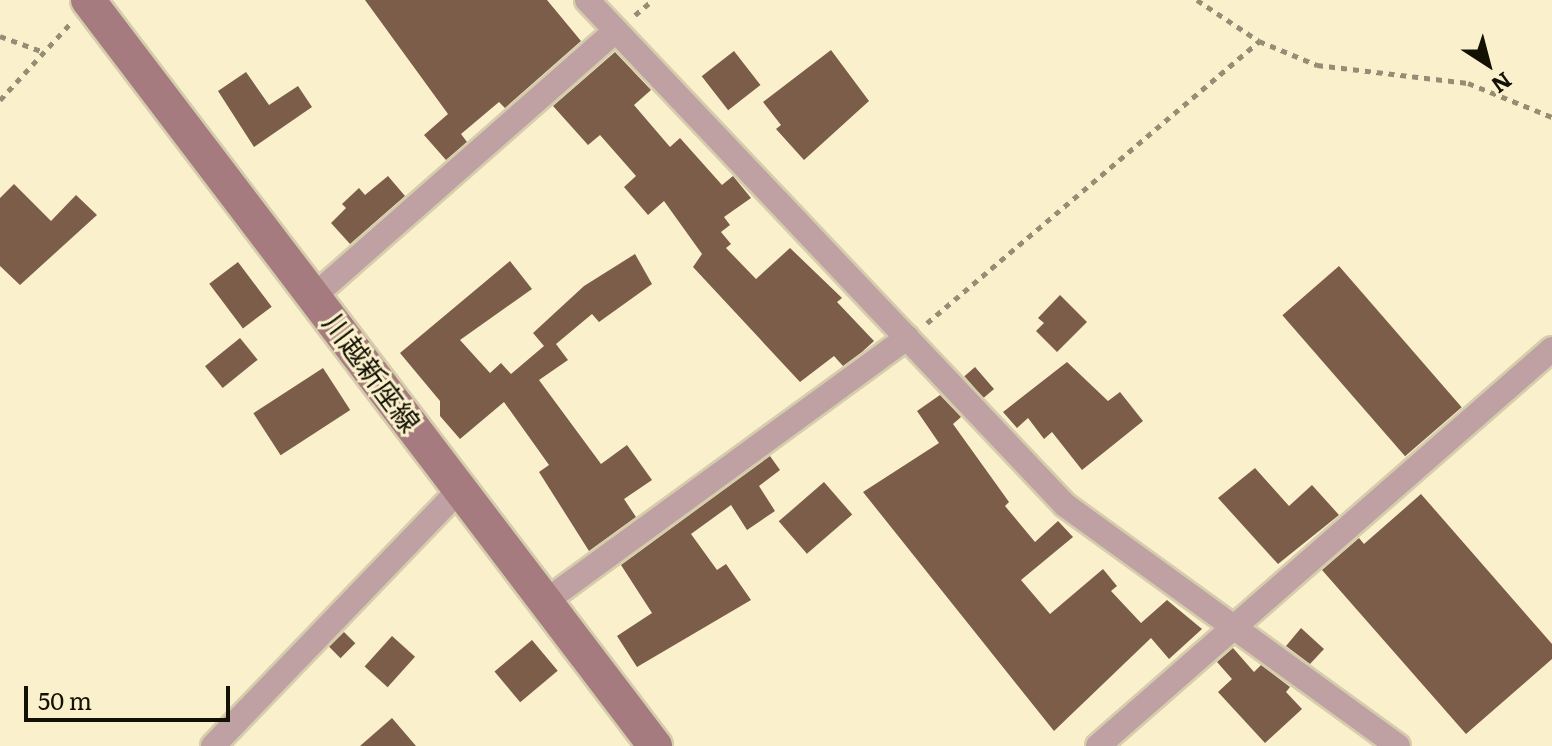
<!DOCTYPE html>
<meta charset="utf-8">
<style>
body{margin:0}
#map{position:relative;width:1552px;height:746px;overflow:hidden;background:#faf1cc;font-family:Literata,"Noto Sans JP",serif}
div>[style]{position:absolute}
.building>*{inset:0;background:#7b5d4a;transform-origin:0 0}
.path>*{height:5px;margin-top:-2.5px;transform-origin:0;background:repeating-linear-gradient(90deg,#958e74 0 6px,transparent 0 12px)}
.roads{filter:drop-shadow(2px 0 #d5cdac) drop-shadow(-2px 0 #d5cdac) drop-shadow(0 2px #d5cdac) drop-shadow(0 -2px #d5cdac)}
.minor>*{height:24px;margin:-12px;padding:0 12px;transform-origin:12px;border-radius:12px;background:#bfa1a4}
.secondary>*{height:34px;margin:-17px;padding:0 17px;transform-origin:17px;border-radius:17px;background:#a67b7f}
span{translate:-50% -50%;white-space:nowrap;text-align:center;line-height:1.15;-webkit-text-stroke:6px #faf1cc;paint-order:stroke}
.street-label{font-size:28px;color:#131004}
.north{position:absolute;left:1448px;top:24px;width:80px;height:80px;-webkit-text-stroke:6px #faf1cc;paint-order:stroke;rotate:144deg;font-size:22px;font-weight:700;line-height:32px;text-align:center;color:#131004}
.north::after{content:'';display:block;margin:auto;width:28px;height:36px;background:#131004;clip-path:polygon(50% 0,100% 100%,50% 72%,0 100%)}
.scale{position:absolute;left:24px;top:686px;width:206px;height:36px;box-sizing:border-box;border:4px solid #131004;border-top:0;padding-left:10px;font-size:24px;line-height:28px;white-space:nowrap;color:#131004;-webkit-text-stroke:6px #faf1cc;paint-order:stroke}
</style>
<div id="map">
<div class="building">
<div style="clip-path:polygon(365px 0,547px 0,581px 41px,505px 108px,499px 102px,461px 134px,467px 142px,446px 160px,424px 135px,448px 114px)"></div>
<div style="clip-path:polygon(831px 50px,869px 101px,804px 160px,776px 129px,781px 125px,763px 102px)"></div>
<div style="left:734px;top:51px;width:43px;height:41px;rotate:52deg"></div>
<div style="clip-path:polygon(615px 52px,651px 90px,634px 105px,670px 147px,680px 138px,722px 185px,733px 176px,751px 198px,724px 217px,730px 225px,721px 232px,731px 244px,726px 248px,756px 279px,790px 248px,842px 298px,837px 302px,874px 341px,862px 352px,843px 366px,834px 356px,800px 382px,693px 267px,702px 254px,664px 201px,648px 215px,624px 187px,636px 176px,600px 135px,588px 145px,553px 106px)"></div>
<div style="clip-path:polygon(246px 72px,269px 105px,298px 86px,312px 107px,254px 147px,218px 91px)"></div>
<div style="clip-path:polygon(388px 176px,405px 196px,350px 244px,331px 223px,346px 208px,342px 204px,359px 188px,365px 195px)"></div>
<div style="clip-path:polygon(14px 184px,51px 221px,76px 195px,97px 215px,20px 285px,0 266px,0 198px)"></div>
<div style="clip-path:polygon(635px 254px,652px 284px,599px 322px,592px 314px,556px 344px,568px 360px,539px 380px,601px 464px,627px 445px,652px 480px,624px 499px,636px 517px,589px 551px,539px 472px,549px 465px,504px 402px,460px 439px,440px 416px,440px 401px,400px 353px,510px 261px,532px 289px,460px 340px,490px 373px,501px 363px,511px 374px,544px 346px,533px 333px,584px 286px)"></div>
<div style="left:238px;top:262px;width:56px;height:36px;rotate:53deg"></div>
<div style="left:1339px;top:266px;width:187px;height:75px;rotate:49deg"></div>
<div style="clip-path:polygon(1060px 295px,1087px 322px,1057px 352px,1036px 331px,1044px 323px,1038px 318px)"></div>
<div style="left:240px;top:338px;width:28px;height:45px;rotate:51deg"></div>
<div style="clip-path:polygon(1067px 362px,1108px 401px,1120px 392px,1143px 421px,1082px 470px,1052px 432px,1044px 439px,1028px 418px,1017px 428px,1003px 412px)"></div>
<div style="left:975px;top:367px;width:29px;height:14px;rotate:49deg"></div>
<div style="left:323px;top:368px;width:50px;height:83px;rotate:57deg"></div>
<div style="clip-path:polygon(940px 395px,961px 417px,953px 424px,1009px 502px,1005px 506px,1035px 542px,1058px 521px,1073px 537px,1021px 580px,1050px 614px,1103px 569px,1117px 586px,1111px 591px,1141px 623px,1167px 600px,1202px 629px,1169px 659px,1151px 638px,1054px 731px,863px 492px,939px 443px,917px 411px)"></div>
<div style="clip-path:polygon(770px 456px,780px 470px,759px 486px,775px 511px,747px 530px,731px 505px,691px 534px,717px 570px,726px 564px,751px 600px,637px 667px,617px 636px,652px 613px,621px 565px)"></div>
<div style="clip-path:polygon(1255px 468px,1289px 506px,1312px 485px,1339px 515px,1278px 564px,1218px 498px)"></div>
<div style="left:824px;top:482px;width:43px;height:60px;rotate:49deg"></div>
<div style="clip-path:polygon(1421px 494px,1552px 644px,1552px 659px,1466px 734px,1322px 570px,1359px 538px,1364px 544px)"></div>
<div style="clip-path:polygon(1301px 628px,1324px 649px,1310px 664px,1286px 646px)"></div>
<div style="left:344px;top:632px;width:16px;height:21px;rotate:45deg"></div>
<div style="left:392px;top:636px;width:31px;height:41px;rotate:42deg"></div>
<div style="left:532px;top:640px;width:40px;height:49px;rotate:50deg"></div>
<div style="clip-path:polygon(1233px 648px,1254px 672px,1261px 665px,1290px 687px,1286px 692px,1302px 709px,1265px 743px,1218px 692px,1232px 679px,1217px 662px)"></div>
<div style="clip-path:polygon(392px 718px,416px 746px,360px 746px)"></div>
</div>
<div class="path">
<div style="left:1197px;top:0;width:74px;rotate:33.5deg"></div>
<div style="left:1259px;top:41px;width:63px;rotate:22.5deg"></div>
<div style="left:1317px;top:65px;width:152px;rotate:6.8deg"></div>
<div style="left:1468px;top:83px;width:91px;rotate:22deg"></div>
<div style="left:635px;top:15px;width:23px;rotate:-40deg"></div>
<div style="left:0;top:36px;width:47px;rotate:20deg"></div>
<div style="left:0;top:100px;width:103px;rotate:-47.4deg"></div>
<div style="left:927px;top:323px;width:436px;rotate:-40.3deg"></div>
</div>
<div class="roads">
<div class="minor">
<div style="left:587px;top:0;width:695px;rotate:46.57deg"></div>
<div style="left:1065px;top:505px;width:411px;rotate:35.9deg"></div>
<div style="left:315px;top:295px;width:400px;rotate:-41.3deg"></div>
<div style="left:546px;top:601px;width:447px;rotate:-36.1deg"></div>
<div style="left:213px;top:746px;width:358px;rotate:-46.1deg"></div>
<div style="left:1098px;top:746px;width:603px;rotate:-41.17deg"></div>
</div>
<div class="secondary">
<div style="left:88px;top:0;width:937px;rotate:52.76deg"></div>
</div>
</div>
<div class="street-label">
<span style="left:373px;top:372px;rotate:53deg">川越新座線</span>
</div>
<div class="north">N</div>
<div class="scale">50 m</div>
</div>
